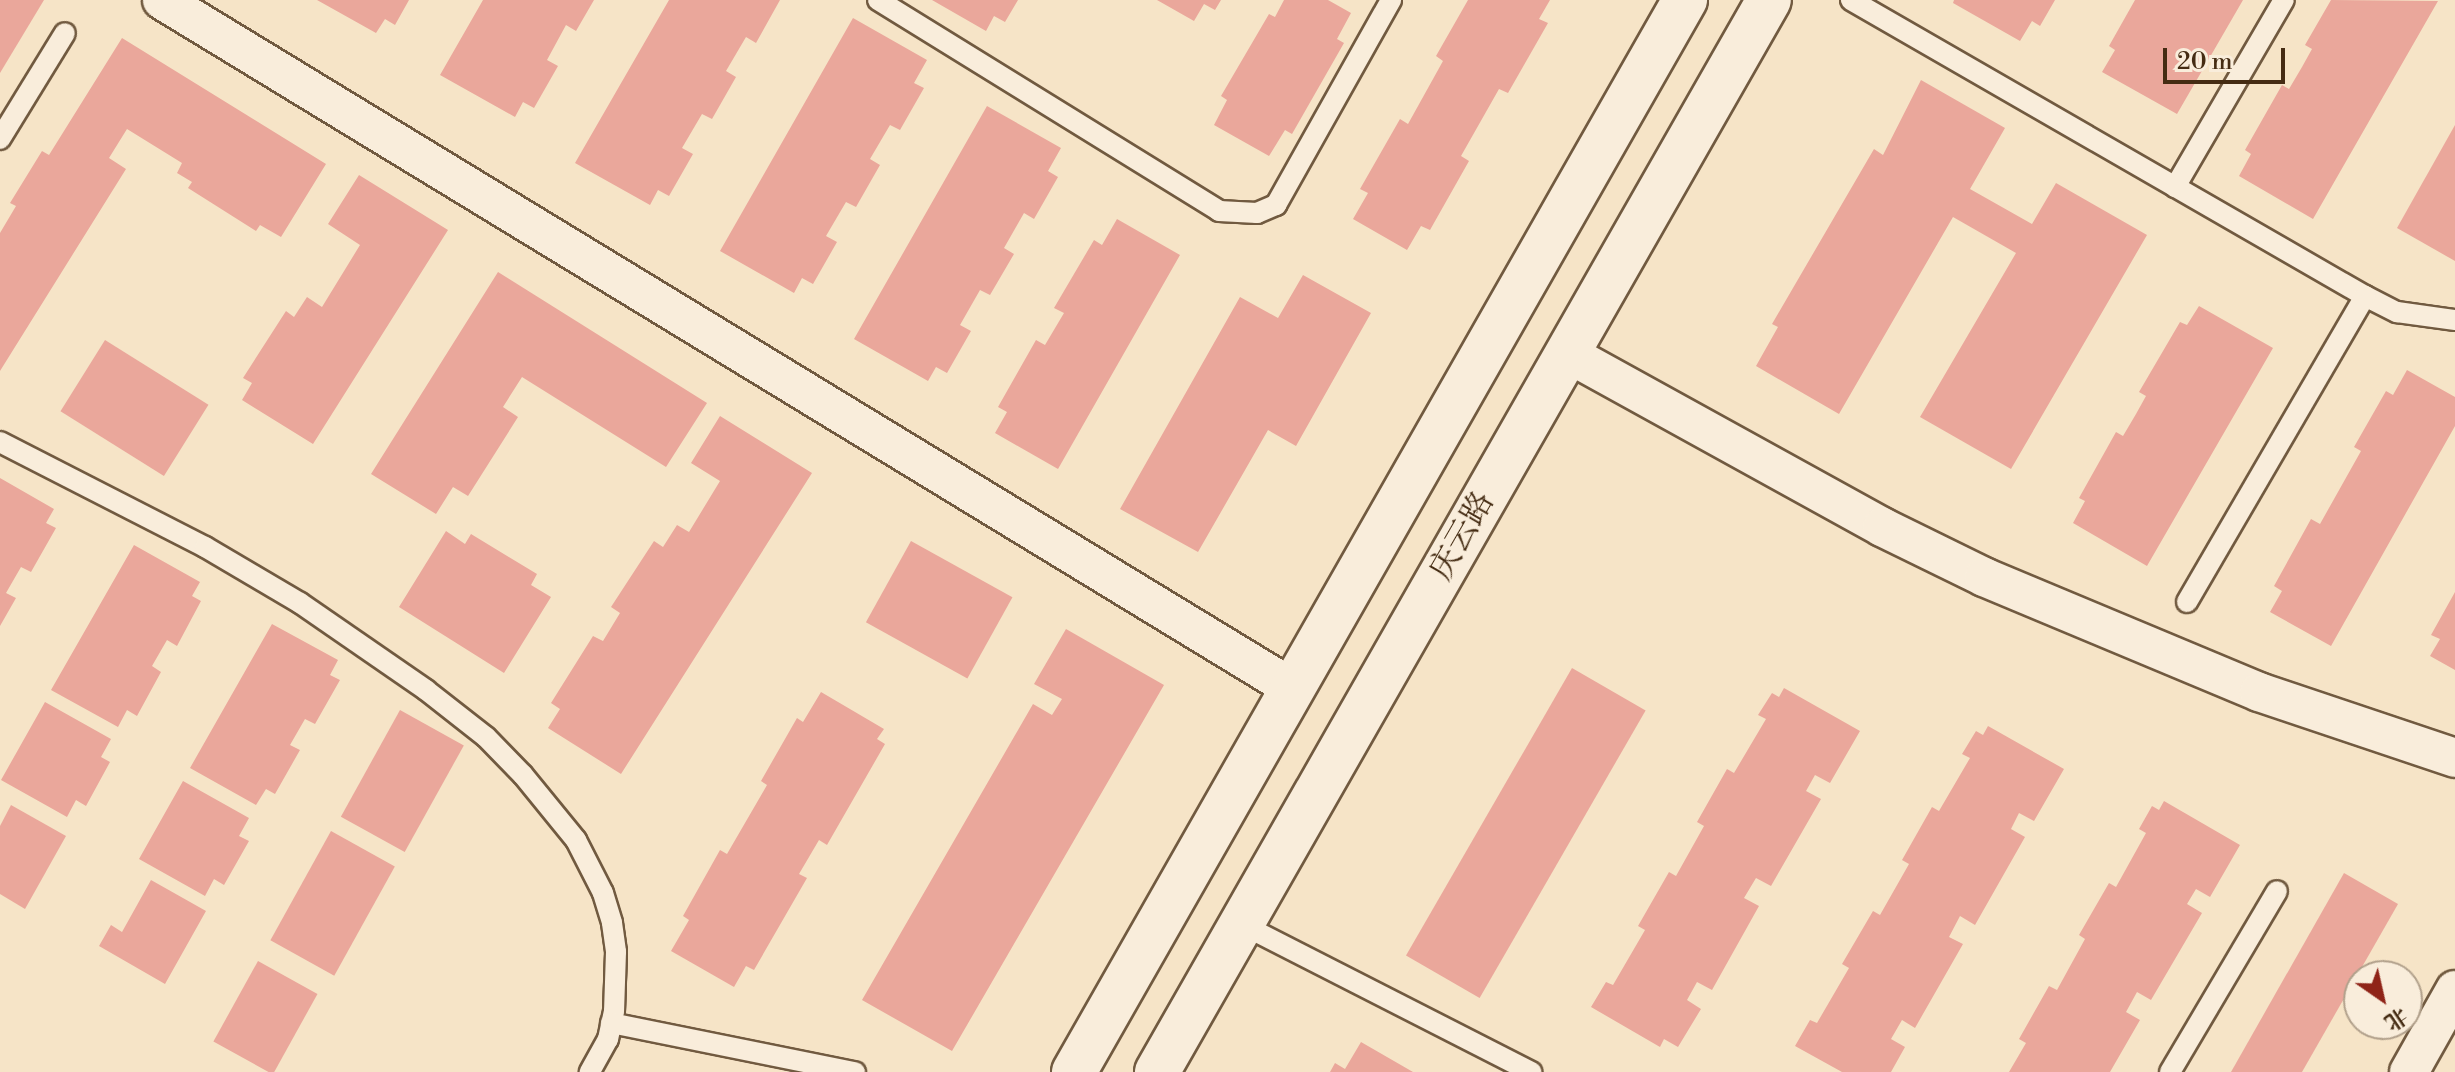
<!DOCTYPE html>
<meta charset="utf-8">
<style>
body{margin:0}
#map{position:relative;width:2455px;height:1072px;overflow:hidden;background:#f6e4c7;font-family:"Libre Bodoni","Noto Serif SC",serif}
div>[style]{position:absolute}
.building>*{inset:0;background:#eaa79b;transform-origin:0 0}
.roads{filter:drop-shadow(2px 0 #715a40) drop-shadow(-2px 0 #715a40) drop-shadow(0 2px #715a40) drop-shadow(0 -2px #715a40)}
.service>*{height:20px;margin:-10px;padding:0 10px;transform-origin:10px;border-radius:10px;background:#f9eddb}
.minor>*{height:38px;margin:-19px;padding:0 19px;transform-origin:19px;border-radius:19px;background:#f9eddb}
.secondary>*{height:44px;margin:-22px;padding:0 22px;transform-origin:22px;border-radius:22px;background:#f9eddb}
span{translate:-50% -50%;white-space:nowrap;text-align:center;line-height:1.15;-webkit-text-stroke:6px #f9eddb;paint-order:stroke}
.street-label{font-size:32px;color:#452c13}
.north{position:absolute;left:2343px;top:960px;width:80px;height:80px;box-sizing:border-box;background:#f9eddb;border:2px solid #b1a08b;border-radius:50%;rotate:146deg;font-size:22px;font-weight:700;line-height:32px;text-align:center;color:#452c13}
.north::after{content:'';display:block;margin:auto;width:28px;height:36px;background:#8f2418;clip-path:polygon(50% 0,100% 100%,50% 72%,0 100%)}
.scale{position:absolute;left:2163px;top:48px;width:122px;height:36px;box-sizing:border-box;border:4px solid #452c13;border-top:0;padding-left:10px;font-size:24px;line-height:28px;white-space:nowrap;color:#452c13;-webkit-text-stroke:6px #f9eddb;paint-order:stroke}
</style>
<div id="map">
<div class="building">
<div style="clip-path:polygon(0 0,44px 0,0 73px)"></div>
<div style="clip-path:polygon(317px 0,409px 0,395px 25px,385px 19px,376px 33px)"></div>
<div style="clip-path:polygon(483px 0,594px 0,576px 31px,566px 25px,547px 60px,558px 66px,534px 108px,523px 102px,515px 117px,440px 75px)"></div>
<div style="clip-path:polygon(669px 0,780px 0,756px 43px,746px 37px,726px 71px,736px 77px,712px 119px,702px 114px,682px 148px,693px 154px,669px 196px,658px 190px,650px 205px,575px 163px)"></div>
<div style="clip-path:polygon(932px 0,1018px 0,1005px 22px,994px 16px,986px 31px)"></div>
<div style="clip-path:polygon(1157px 0,1221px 0,1215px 10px,1204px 4px,1194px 21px)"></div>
<div style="clip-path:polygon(1284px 0,1328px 0,1351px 13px,1337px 39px,1344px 43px,1292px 134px,1285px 130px,1269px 156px,1214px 125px,1227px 100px,1221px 96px,1269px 14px,1275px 17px)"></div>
<div style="clip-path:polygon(1468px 0,1550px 0,1539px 19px,1548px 23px,1508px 93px,1499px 89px,1461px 156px,1469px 161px,1430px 230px,1421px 226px,1407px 250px,1353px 219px,1368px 193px,1360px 189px,1400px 119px,1408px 124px,1443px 61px,1436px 56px)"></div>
<div style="clip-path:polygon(1954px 0,2055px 0,2040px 26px,2032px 21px,2020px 41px,1953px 3px)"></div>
<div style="clip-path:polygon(2135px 0,2243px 0,2177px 114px,2102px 72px,2115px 50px,2109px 46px)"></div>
<div style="clip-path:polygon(2331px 0,2438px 1px,2313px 219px,2239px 176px,2251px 154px,2245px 150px,2282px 85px,2289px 89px,2302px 67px,2312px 49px,2305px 45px)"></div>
<div style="clip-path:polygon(853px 18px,927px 60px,914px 83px,924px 88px,900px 130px,890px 125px,870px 159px,880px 165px,856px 207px,846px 202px,826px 236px,837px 242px,813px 284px,802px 278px,794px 293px,720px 251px)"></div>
<div style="clip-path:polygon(122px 38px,326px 164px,281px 237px,260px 225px,256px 231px,188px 188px,192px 182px,177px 173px,182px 163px,127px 129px,109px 158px,126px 169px,0 371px,0 233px,16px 206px,10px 203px,42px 151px,49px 155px)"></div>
<div style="clip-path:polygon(1921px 80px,2005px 128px,1970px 189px,2032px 224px,2056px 183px,2147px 235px,2011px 469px,1920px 417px,2016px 253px,1953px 217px,1839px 414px,1756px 366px,1778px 327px,1772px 324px,1874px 149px,1883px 155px)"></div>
<div style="clip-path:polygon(987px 106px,1061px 148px,1048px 171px,1058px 177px,1034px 219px,1024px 213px,1004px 248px,1014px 254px,990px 295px,980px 290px,960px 325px,971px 331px,947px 373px,936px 367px,928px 381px,854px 339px)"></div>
<div style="clip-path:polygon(2455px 125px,2455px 261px,2397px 228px)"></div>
<div style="clip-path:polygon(359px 175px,448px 230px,313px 444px,242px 400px,252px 383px,243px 378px,286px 311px,294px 317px,307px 297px,322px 307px,360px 245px,328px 224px)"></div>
<div style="clip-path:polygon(1117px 219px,1180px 255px,1058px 469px,995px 433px,1007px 412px,998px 407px,1036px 340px,1045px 345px,1064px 313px,1054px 308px,1094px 240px,1102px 245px)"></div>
<div style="clip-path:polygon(498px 272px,707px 403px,666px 467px,522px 377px,503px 407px,518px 417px,468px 496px,453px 487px,436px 514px,371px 474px)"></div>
<div style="clip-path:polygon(1303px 275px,1371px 313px,1296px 446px,1268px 430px,1198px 552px,1120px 509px,1240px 297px,1278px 318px)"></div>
<div style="clip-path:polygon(2199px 306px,2273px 348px,2147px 566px,2073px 523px,2085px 501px,2079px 498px,2116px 432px,2123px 436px,2136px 414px,2146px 396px,2139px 392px,2180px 322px,2187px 325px)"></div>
<div style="left:105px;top:340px;width:122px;height:84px;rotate:32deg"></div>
<div style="clip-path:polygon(2407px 370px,2455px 397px,2455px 426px,2331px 646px,2270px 612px,2282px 591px,2274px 586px,2311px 519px,2320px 524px,2361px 451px,2354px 447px,2386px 391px,2393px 395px)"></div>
<div style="clip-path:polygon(720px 416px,812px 473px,621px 774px,548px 728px,560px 709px,551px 703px,593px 636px,603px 641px,620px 613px,611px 607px,654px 541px,663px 547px,677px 525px,689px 532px,720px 481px,691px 463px)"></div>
<div style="clip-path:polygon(0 478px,54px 509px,46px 523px,56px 528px,31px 572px,21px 567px,6px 593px,16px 598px,0 626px)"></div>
<div style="clip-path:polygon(446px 531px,465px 544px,471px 534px,537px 574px,531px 585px,551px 597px,504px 673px,399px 607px)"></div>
<div style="left:911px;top:541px;width:116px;height:93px;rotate:29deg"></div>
<div style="clip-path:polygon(134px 545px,200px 582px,192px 596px,201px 601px,177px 646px,167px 640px,152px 666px,161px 672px,137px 716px,127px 710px,118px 727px,51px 690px)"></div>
<div style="clip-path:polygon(2455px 592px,2455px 670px,2430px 656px,2440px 639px,2431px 635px)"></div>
<div style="clip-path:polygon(272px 624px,338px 660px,330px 675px,340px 680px,315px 724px,305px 719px,290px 745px,300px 750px,275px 794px,266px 789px,256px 805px,190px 768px)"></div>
<div style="clip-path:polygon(1066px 629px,1164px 685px,952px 1051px,862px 1000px,1033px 704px,1052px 715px,1062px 699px,1034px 684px)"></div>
<div style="left:1572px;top:668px;width:85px;height:332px;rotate:30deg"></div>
<div style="clip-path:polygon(1784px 688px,1860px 731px,1830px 783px,1815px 775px,1806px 791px,1821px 799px,1771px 886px,1756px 878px,1744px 898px,1759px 906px,1712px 990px,1697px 982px,1687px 1000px,1701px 1009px,1678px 1047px,1664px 1039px,1660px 1047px,1591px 1007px,1606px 982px,1613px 985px,1645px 930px,1638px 926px,1669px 872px,1676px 876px,1704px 826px,1697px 822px,1727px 769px,1734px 773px,1766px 719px,1758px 715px,1772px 693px,1779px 697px)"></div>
<div style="clip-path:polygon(821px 692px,884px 729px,877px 739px,885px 744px,827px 845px,819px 840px,799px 874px,807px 878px,754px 970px,746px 966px,734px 987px,671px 951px,689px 920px,683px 916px,720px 850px,727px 854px,767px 785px,761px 781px,797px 718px,803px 722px)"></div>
<div style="clip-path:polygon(45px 702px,111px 739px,101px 757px,110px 762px,86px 806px,76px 800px,67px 817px,1px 780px)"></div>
<div style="left:400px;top:710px;width:73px;height:122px;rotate:29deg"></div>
<div style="clip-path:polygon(1988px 726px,2064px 769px,2034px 821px,2019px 813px,2011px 829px,2025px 837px,1975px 925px,1960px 916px,1949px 937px,1963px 944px,1915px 1028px,1902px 1020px,1891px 1039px,1905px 1047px,1891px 1072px,1842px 1072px,1795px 1046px,1810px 1020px,1817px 1023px,1849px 968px,1842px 964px,1873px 911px,1880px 915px,1909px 864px,1902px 860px,1932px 807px,1939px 811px,1970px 758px,1962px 754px,1976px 731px,1983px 735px)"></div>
<div style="clip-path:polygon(183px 781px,249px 818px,239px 836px,249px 841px,224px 885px,214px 879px,205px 896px,139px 859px)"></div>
<div style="clip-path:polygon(2164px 801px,2240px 845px,2210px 897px,2196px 889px,2187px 904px,2202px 913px,2151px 1000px,2137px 992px,2126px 1012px,2140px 1020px,2110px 1072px,2009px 1072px,2026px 1043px,2019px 1039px,2049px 986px,2057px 990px,2085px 939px,2079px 935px,2109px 883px,2116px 887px,2146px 833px,2139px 829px,2152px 806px,2159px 810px)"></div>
<div style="clip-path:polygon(11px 805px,66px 836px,25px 909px,0 894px,0 826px)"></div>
<div style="left:331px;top:831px;width:73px;height:125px;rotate:29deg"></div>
<div style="clip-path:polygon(2344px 873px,2398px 904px,2302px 1072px,2231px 1072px)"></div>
<div style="clip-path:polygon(151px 880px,206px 911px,165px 984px,99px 946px,111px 925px,122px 932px)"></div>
<div style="left:258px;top:961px;width:68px;height:92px;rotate:29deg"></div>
<div style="clip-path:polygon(1361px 1042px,1413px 1072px,1330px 1072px,1335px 1063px,1345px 1069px)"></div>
</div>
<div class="roads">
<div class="service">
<div style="left:878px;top:0;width:401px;rotate:31.7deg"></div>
<div style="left:1219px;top:211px;width:38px;rotate:3deg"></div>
<div style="left:1257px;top:213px;width:21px;rotate:-23deg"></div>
<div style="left:1276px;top:205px;width:235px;rotate:-60.7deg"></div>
<div style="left:1851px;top:0;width:593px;rotate:29.94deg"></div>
<div style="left:2365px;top:296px;width:36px;rotate:27deg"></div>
<div style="left:2397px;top:312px;width:59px;rotate:7.9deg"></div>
<div style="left:0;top:139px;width:124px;rotate:-58.5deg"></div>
<div style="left:2175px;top:187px;width:216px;rotate:-59.8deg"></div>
<div style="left:0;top:442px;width:230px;rotate:27.1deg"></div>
<div style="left:205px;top:547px;width:110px;rotate:30.5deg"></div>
<div style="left:300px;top:603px;width:153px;rotate:34.6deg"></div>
<div style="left:426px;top:690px;width:76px;rotate:38.1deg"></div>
<div style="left:486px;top:737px;width:53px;rotate:45.8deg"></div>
<div style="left:523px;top:775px;width:84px;rotate:50.8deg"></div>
<div style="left:576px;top:840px;width:59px;rotate:63deg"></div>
<div style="left:603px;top:893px;width:31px;rotate:73deg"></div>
<div style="left:612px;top:923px;width:29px;rotate:82deg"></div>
<div style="left:616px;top:952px;width:59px;rotate:91.9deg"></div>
<div style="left:614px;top:1011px;width:29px;rotate:102deg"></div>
<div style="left:608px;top:1039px;width:38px;rotate:119deg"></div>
<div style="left:2187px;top:602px;width:354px;rotate:-59.8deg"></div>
<div style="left:1241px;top:924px;width:326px;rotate:27deg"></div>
<div style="left:611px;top:1023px;width:249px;rotate:11.4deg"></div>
<div style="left:2170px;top:1072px;width:210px;rotate:-59.4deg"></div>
</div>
<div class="minor">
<div style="left:162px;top:0;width:1323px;rotate:31.34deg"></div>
<div style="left:1567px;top:353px;width:360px;rotate:28.9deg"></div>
<div style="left:1882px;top:527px;width:114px;rotate:26.1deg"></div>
<div style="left:1984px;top:577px;width:298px;rotate:22.7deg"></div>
<div style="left:2259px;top:692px;width:207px;rotate:18.6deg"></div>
<div style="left:2409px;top:1072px;width:94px;rotate:-60.7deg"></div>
</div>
<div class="secondary">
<div style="left:1074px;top:1072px;width:1234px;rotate:-60.32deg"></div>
<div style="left:1157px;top:1072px;width:1234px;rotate:-60.28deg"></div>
</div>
</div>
<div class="street-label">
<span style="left:1462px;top:536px;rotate:-60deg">庆云路</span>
</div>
<div class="north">北</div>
<div class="scale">20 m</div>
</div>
